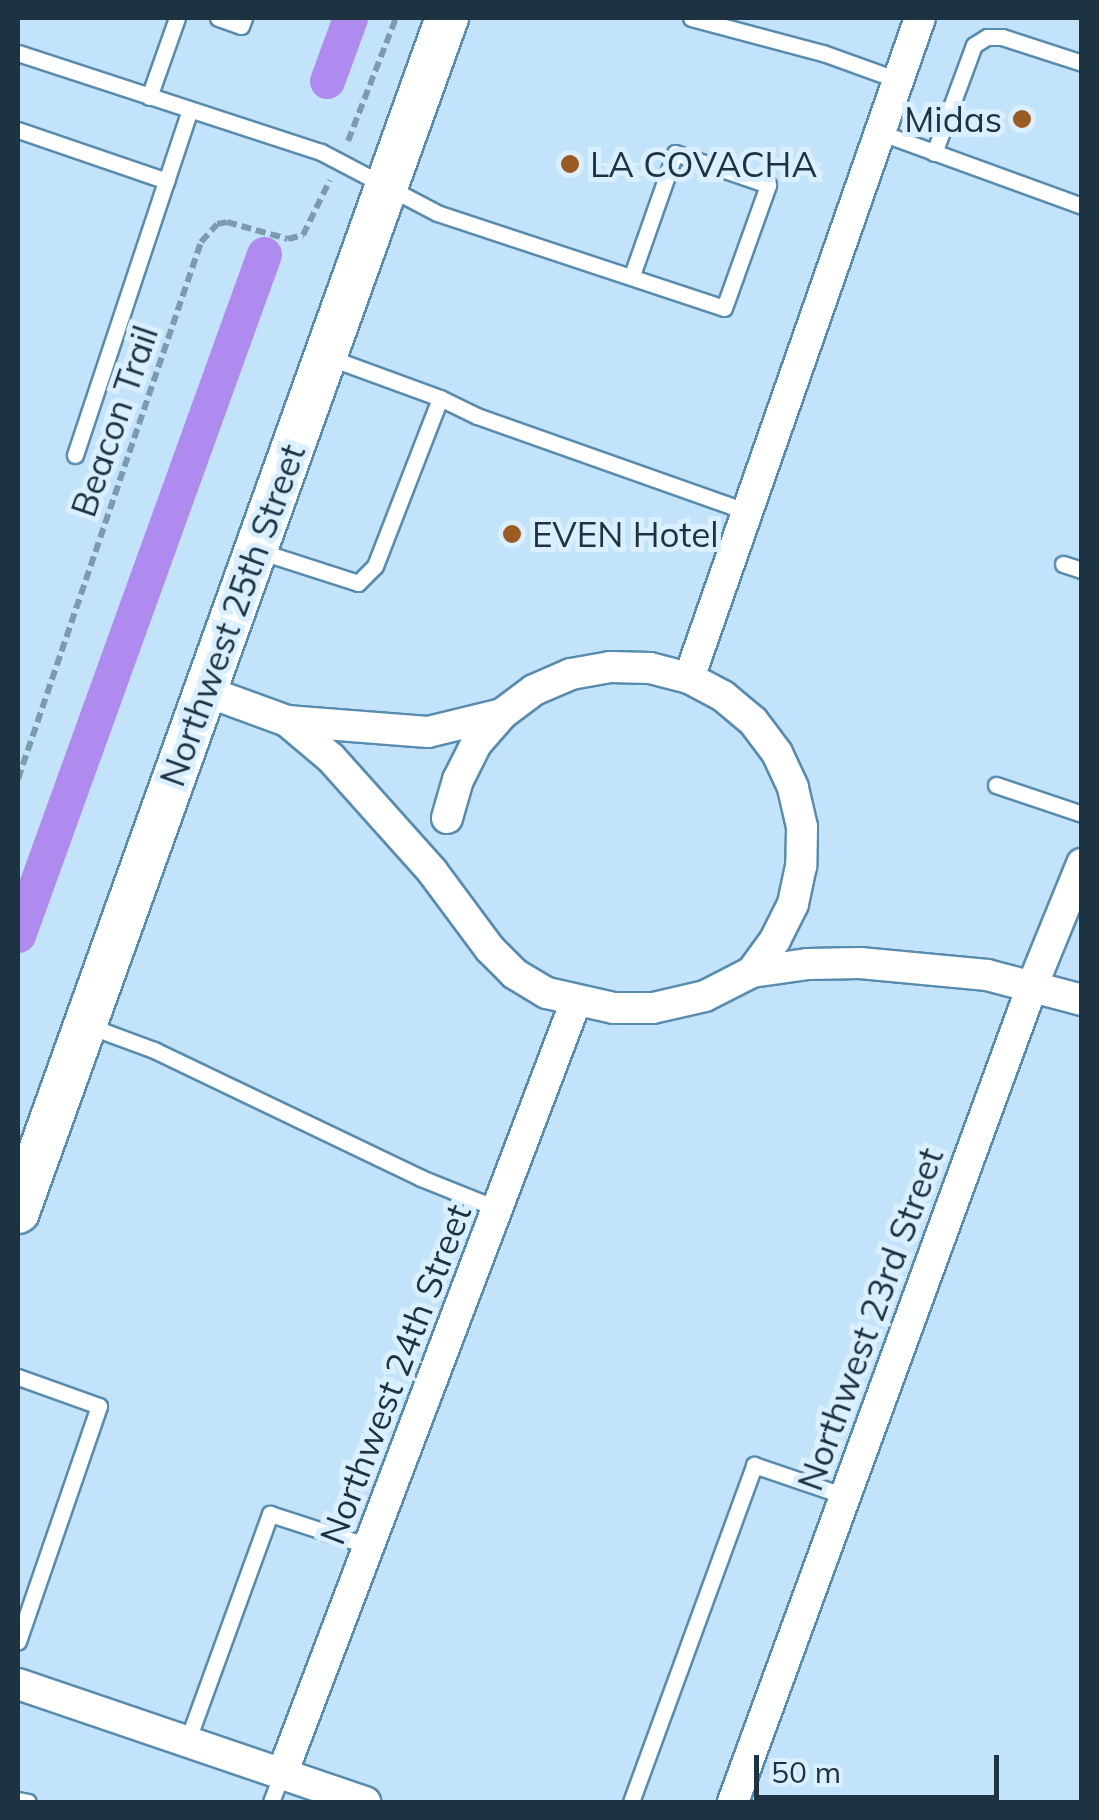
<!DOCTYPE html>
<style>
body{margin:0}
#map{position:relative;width:1099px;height:1820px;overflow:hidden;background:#c3e3fa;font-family:Mulish,sans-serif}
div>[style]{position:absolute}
.canal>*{height:35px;margin:-17.5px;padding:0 17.5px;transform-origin:17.5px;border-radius:17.5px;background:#af8aef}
.path>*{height:6px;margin-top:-3px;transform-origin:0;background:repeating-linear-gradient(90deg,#7e9aae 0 10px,transparent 0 15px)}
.roads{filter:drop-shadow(2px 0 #588caf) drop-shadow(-2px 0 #588caf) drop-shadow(0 2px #588caf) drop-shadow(0 -2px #588caf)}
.service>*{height:15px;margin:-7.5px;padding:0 7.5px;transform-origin:7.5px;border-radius:7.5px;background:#fff}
.minor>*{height:30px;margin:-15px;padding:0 15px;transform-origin:15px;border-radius:15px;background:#fff}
.secondary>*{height:42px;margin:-21px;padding:0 21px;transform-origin:21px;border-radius:21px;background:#fff}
.dots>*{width:28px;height:28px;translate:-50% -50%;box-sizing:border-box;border:5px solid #daefff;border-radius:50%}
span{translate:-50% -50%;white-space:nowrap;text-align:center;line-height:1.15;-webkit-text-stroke:10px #daefff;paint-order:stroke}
.poi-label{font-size:35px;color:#1d3342}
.right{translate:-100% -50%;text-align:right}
.left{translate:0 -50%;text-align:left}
.street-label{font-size:35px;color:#1d3342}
.frame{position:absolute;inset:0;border:20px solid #1d3342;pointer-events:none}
.scale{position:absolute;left:754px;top:1755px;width:245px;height:45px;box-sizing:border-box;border:5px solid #1d3342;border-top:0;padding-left:12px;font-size:30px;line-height:35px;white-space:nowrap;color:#1d3342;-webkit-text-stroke:8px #daefff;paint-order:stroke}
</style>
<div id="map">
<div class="canal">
<div style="left:327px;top:81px;width:67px;rotate:-69.9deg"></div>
<div style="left:18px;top:935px;width:724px;rotate:-70.14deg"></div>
</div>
<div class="path">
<div style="left:348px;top:141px;width:132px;rotate:-68.7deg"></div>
<div style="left:18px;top:779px;width:567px;rotate:-71.18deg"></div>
<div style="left:201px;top:242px;width:24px;rotate:-48deg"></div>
<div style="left:217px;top:224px;width:10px;rotate:-11deg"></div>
<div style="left:227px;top:222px;width:63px;rotate:15.6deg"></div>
<div style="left:288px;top:239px;width:16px;rotate:-15deg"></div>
<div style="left:303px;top:235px;width:61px;rotate:-63.9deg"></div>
</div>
<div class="roads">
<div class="service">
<div style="left:218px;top:18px;width:24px;rotate:19deg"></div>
<div style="left:241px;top:26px;width:9px;rotate:-69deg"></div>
<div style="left:691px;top:18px;width:137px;rotate:14.9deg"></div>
<div style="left:823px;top:53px;width:80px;rotate:19.8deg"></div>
<div style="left:18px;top:53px;width:319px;rotate:18.1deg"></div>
<div style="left:321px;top:152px;width:131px;rotate:27.7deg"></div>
<div style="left:437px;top:213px;width:302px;rotate:18.3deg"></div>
<div style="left:724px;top:308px;width:131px;rotate:-70.3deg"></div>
<div style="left:768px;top:185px;width:98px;rotate:-161deg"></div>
<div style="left:675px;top:153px;width:129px;rotate:109.4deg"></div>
<div style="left:149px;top:97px;width:84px;rotate:-70.5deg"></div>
<div style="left:18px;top:130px;width:157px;rotate:18.9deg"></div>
<div style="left:879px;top:132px;width:216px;rotate:20deg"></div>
<div style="left:934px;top:153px;width:115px;rotate:-69.7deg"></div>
<div style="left:974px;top:45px;width:15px;rotate:-32deg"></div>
<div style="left:987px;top:37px;width:15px"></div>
<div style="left:1002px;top:37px;width:84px;rotate:18deg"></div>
<div style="left:440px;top:398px;width:41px;rotate:25.9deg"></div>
<div style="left:477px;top:416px;width:285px;rotate:19.5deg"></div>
<div style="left:75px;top:455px;width:364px;rotate:-71.6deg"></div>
<div style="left:259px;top:551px;width:104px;rotate:17.9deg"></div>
<div style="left:358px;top:583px;width:24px;rotate:-45deg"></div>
<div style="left:375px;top:566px;width:180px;rotate:-68.8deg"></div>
<div style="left:440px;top:398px;width:119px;rotate:-159.9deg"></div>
<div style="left:1063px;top:564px;width:20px;rotate:18deg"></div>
<div style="left:996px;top:785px;width:91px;rotate:18.6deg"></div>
<div style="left:89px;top:1026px;width:69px;rotate:20.3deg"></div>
<div style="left:154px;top:1050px;width:296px;rotate:25.6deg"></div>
<div style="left:421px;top:1178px;width:83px;rotate:21.9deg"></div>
<div style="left:18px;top:1377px;width:86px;rotate:19.7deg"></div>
<div style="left:99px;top:1406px;width:249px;rotate:109deg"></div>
<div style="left:187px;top:1742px;width:243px;rotate:-70deg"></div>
<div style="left:270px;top:1514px;width:104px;rotate:17.9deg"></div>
<div style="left:18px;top:1800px;width:10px;rotate:11deg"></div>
<div style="left:271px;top:1802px;width:30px;rotate:-69deg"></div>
<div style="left:631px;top:1802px;width:359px;rotate:-69.9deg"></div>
<div style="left:754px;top:1465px;width:96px;rotate:18.8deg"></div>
</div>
<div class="minor">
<div style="left:689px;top:678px;width:699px;rotate:-70.71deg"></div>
<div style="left:205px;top:691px;width:87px;rotate:20.1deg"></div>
<div style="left:287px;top:721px;width:57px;rotate:40.1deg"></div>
<div style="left:331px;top:758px;width:152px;rotate:48.2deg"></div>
<div style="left:432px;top:871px;width:97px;rotate:53.4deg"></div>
<div style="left:490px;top:949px;width:35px;rotate:45deg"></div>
<div style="left:515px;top:974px;width:37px;rotate:31deg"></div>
<div style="left:547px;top:993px;width:69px;rotate:12.6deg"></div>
<div style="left:614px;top:1008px;width:39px"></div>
<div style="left:653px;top:1008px;width:53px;rotate:-13deg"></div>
<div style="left:705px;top:996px;width:53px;rotate:-27.1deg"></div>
<div style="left:752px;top:972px;width:57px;rotate:-8.1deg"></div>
<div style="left:808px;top:964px;width:52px;rotate:-1.1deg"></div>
<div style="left:860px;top:963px;width:128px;rotate:5.4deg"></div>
<div style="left:987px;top:975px;width:98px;rotate:14.7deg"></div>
<div style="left:287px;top:721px;width:141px;rotate:4.5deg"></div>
<div style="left:428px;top:732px;width:76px;rotate:-13.7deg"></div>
<div style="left:447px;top:818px;width:40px;rotate:-74deg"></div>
<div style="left:458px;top:780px;width:40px;rotate:-63.4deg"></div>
<div style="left:476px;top:744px;width:40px;rotate:-49deg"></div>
<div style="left:502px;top:714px;width:40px;rotate:-37deg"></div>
<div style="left:534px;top:690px;width:40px;rotate:-23.4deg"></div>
<div style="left:571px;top:674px;width:40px;rotate:-10deg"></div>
<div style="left:610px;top:667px;width:40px;rotate:1.4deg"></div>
<div style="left:650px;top:668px;width:40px;rotate:14.4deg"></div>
<div style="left:689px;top:678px;width:38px;rotate:28deg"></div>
<div style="left:723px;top:696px;width:39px;rotate:40deg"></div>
<div style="left:753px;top:721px;width:40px;rotate:53deg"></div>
<div style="left:777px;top:753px;width:38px;rotate:65deg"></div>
<div style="left:793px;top:788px;width:40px;rotate:77deg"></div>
<div style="left:802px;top:827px;width:39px;rotate:91deg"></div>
<div style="left:801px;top:866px;width:39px;rotate:102deg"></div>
<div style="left:793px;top:904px;width:40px;rotate:116.6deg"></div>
<div style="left:775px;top:940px;width:39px;rotate:126deg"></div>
<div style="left:18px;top:1684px;width:367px;rotate:18.8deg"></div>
<div style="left:282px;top:1774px;width:827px;rotate:-69.18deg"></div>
<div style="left:733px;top:1802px;width:871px;rotate:-69.86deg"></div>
<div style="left:1033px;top:984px;width:130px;rotate:-67.8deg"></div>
</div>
<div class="secondary">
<div style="left:18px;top:1212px;width:1269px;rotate:-70.24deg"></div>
</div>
</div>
<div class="dots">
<div style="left:1022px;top:119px;background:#9a5c22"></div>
<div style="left:570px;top:164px;background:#9a5c22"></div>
<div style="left:512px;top:534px;background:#9a5c22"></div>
</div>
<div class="poi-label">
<span class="right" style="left:1002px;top:119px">Midas</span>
<span class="left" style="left:590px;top:164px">LA COVACHA</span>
<span class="left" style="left:532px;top:534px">EVEN Hotel</span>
</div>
<div class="street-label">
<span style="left:114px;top:421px;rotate:-71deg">Beacon Trail</span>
<span style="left:232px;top:615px;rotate:-70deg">Northwest 25th Street</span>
<span style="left:870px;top:1319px;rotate:-70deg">Northwest 23rd Street</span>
<span style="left:395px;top:1374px;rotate:-69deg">Northwest 24th Street</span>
</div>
<div class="frame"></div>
<div class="scale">50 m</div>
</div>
